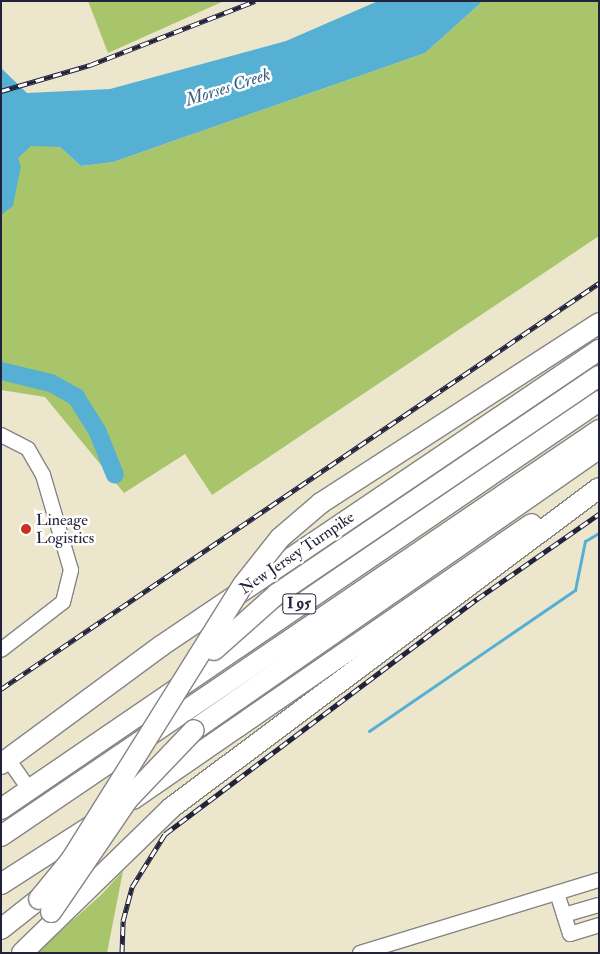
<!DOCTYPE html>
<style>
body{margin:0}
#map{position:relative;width:600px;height:954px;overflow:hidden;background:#ece7cc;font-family:"IM FELL Double Pica",serif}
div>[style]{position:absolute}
.green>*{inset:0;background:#a8c56c}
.water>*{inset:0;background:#56b0d3}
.stream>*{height:3px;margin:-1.5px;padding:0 1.5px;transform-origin:1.5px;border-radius:1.5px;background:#56b0d3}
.river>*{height:18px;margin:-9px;padding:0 9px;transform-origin:9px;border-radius:9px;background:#56b0d3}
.roads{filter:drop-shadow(1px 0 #878484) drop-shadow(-1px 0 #878484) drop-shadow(0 1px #878484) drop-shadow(0 -1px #878484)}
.minor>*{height:14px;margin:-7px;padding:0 7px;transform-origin:7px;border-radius:7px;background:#fff}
.highway>*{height:20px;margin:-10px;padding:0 10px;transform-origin:10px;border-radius:10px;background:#fff}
.rail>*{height:5px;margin-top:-2.5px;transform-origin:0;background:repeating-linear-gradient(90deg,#fff 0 9px,#22223b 0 18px);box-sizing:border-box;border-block:1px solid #22223b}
.bridges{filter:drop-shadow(1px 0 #878484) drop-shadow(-1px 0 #878484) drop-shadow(0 1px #878484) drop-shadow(0 -1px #878484)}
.highway-bridge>*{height:20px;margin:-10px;padding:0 10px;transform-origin:10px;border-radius:10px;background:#fff}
.dots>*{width:14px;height:14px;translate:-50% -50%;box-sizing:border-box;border:2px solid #fff;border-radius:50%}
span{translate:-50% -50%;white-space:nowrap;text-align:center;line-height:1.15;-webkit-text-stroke:5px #fff;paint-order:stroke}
.shield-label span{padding:1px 4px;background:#fff;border:1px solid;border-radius:4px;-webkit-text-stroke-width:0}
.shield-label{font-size:15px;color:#22223b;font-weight:700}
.poi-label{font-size:16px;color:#22223b}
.left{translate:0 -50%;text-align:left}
.street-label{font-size:16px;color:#22223b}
.water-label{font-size:18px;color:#39627f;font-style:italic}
.frame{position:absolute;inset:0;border:2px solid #22223b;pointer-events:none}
</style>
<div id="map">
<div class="green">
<div style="clip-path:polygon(88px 1px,224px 1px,108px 53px)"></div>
<div style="clip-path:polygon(483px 1px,599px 1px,599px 236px,212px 495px,185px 454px,124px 493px,45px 397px,1px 390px,1px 134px,60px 147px,81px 166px,113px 162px,425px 53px)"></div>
<div style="clip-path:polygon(123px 871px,107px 953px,36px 953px,101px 895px)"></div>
</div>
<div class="water">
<div style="clip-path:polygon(378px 1px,483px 1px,425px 53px,113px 162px,81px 166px,60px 147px,31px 146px,18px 158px,21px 166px,13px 206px,1px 215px,1px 68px,27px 93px,110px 89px,286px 41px)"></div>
</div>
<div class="stream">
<div style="left:369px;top:731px;width:250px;rotate:-34.4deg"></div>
<div style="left:575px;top:590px;width:50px;rotate:-78.5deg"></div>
<div style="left:585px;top:541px;width:16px;rotate:-30deg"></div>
</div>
<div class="river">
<div style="left:1px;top:371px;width:51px;rotate:13.5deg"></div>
<div style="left:51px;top:383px;width:29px;rotate:29deg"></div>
<div style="left:76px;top:397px;width:39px;rotate:58deg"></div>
<div style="left:97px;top:430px;width:48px;rotate:68.2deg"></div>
</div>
<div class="roads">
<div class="minor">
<div style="left:1px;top:435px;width:30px;rotate:27deg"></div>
<div style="left:28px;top:449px;width:30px;rotate:60deg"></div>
<div style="left:43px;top:475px;width:99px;rotate:73.6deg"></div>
<div style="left:71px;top:570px;width:33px;rotate:104deg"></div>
<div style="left:63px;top:602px;width:78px;rotate:142.3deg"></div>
<div style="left:8px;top:759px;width:37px;rotate:55deg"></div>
<div style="left:557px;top:893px;width:43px;rotate:72.4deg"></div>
<div style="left:570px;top:934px;width:30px;rotate:-17deg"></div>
<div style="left:564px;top:915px;width:36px;rotate:-16deg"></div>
<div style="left:360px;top:953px;width:250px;rotate:-17deg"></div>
</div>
<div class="highway">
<div style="left:194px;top:730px;width:494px;rotate:-34.8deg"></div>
<div style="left:1px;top:764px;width:199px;rotate:-36.4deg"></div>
<div style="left:161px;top:646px;width:529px;rotate:-34.05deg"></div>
<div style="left:133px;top:799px;width:484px;rotate:-34.6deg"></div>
<div style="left:1px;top:809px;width:724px;rotate:-34.3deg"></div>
<div style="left:1px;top:836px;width:723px;rotate:-34.17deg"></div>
<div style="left:1px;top:884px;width:113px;rotate:-32.7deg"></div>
<div style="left:1px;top:929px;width:48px;rotate:-38.3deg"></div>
<div style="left:22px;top:953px;width:208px;rotate:-44.2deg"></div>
<div style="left:171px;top:808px;width:534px;rotate:-36.78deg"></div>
</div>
</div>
<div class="rail">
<div style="left:1px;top:91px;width:93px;rotate:-16.3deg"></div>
<div style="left:90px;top:65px;width:177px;rotate:-21.2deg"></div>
<div style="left:1px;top:689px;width:723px;rotate:-34.17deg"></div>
<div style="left:122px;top:953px;width:32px;rotate:-88deg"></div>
<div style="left:123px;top:921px;width:35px;rotate:-75deg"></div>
<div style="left:132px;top:887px;width:62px;rotate:-58.1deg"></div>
<div style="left:165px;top:834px;width:391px;rotate:-37deg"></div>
<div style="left:477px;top:599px;width:149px;rotate:-34.9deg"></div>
</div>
<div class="bridges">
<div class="highway-bridge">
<div style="left:214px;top:650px;width:84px;rotate:-41.6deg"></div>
<div style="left:277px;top:594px;width:389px;rotate:-34.1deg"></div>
<div style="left:39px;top:899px;width:50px;rotate:-50.6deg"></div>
<div style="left:71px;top:860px;width:324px;rotate:-58deg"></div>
<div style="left:243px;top:585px;width:60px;rotate:-51.8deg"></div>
<div style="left:280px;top:538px;width:54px;rotate:-40.5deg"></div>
<div style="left:321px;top:503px;width:331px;rotate:-32.9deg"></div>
<div style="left:51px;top:912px;width:137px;rotate:-55.7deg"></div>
<div style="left:128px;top:799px;width:95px;rotate:-46.3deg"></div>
</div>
</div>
<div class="dots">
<div style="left:26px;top:529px;background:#c8321e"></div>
</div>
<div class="shield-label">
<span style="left:299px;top:604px">I 95</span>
</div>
<div class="poi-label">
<span class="left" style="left:36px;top:529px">Lineage<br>Logistics</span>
</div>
<div class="street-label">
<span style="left:297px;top:553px;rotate:-34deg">New Jersey Turnpike</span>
</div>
<div class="water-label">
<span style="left:228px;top:88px;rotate:-18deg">Morses Creek</span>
</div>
<div class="frame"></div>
</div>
